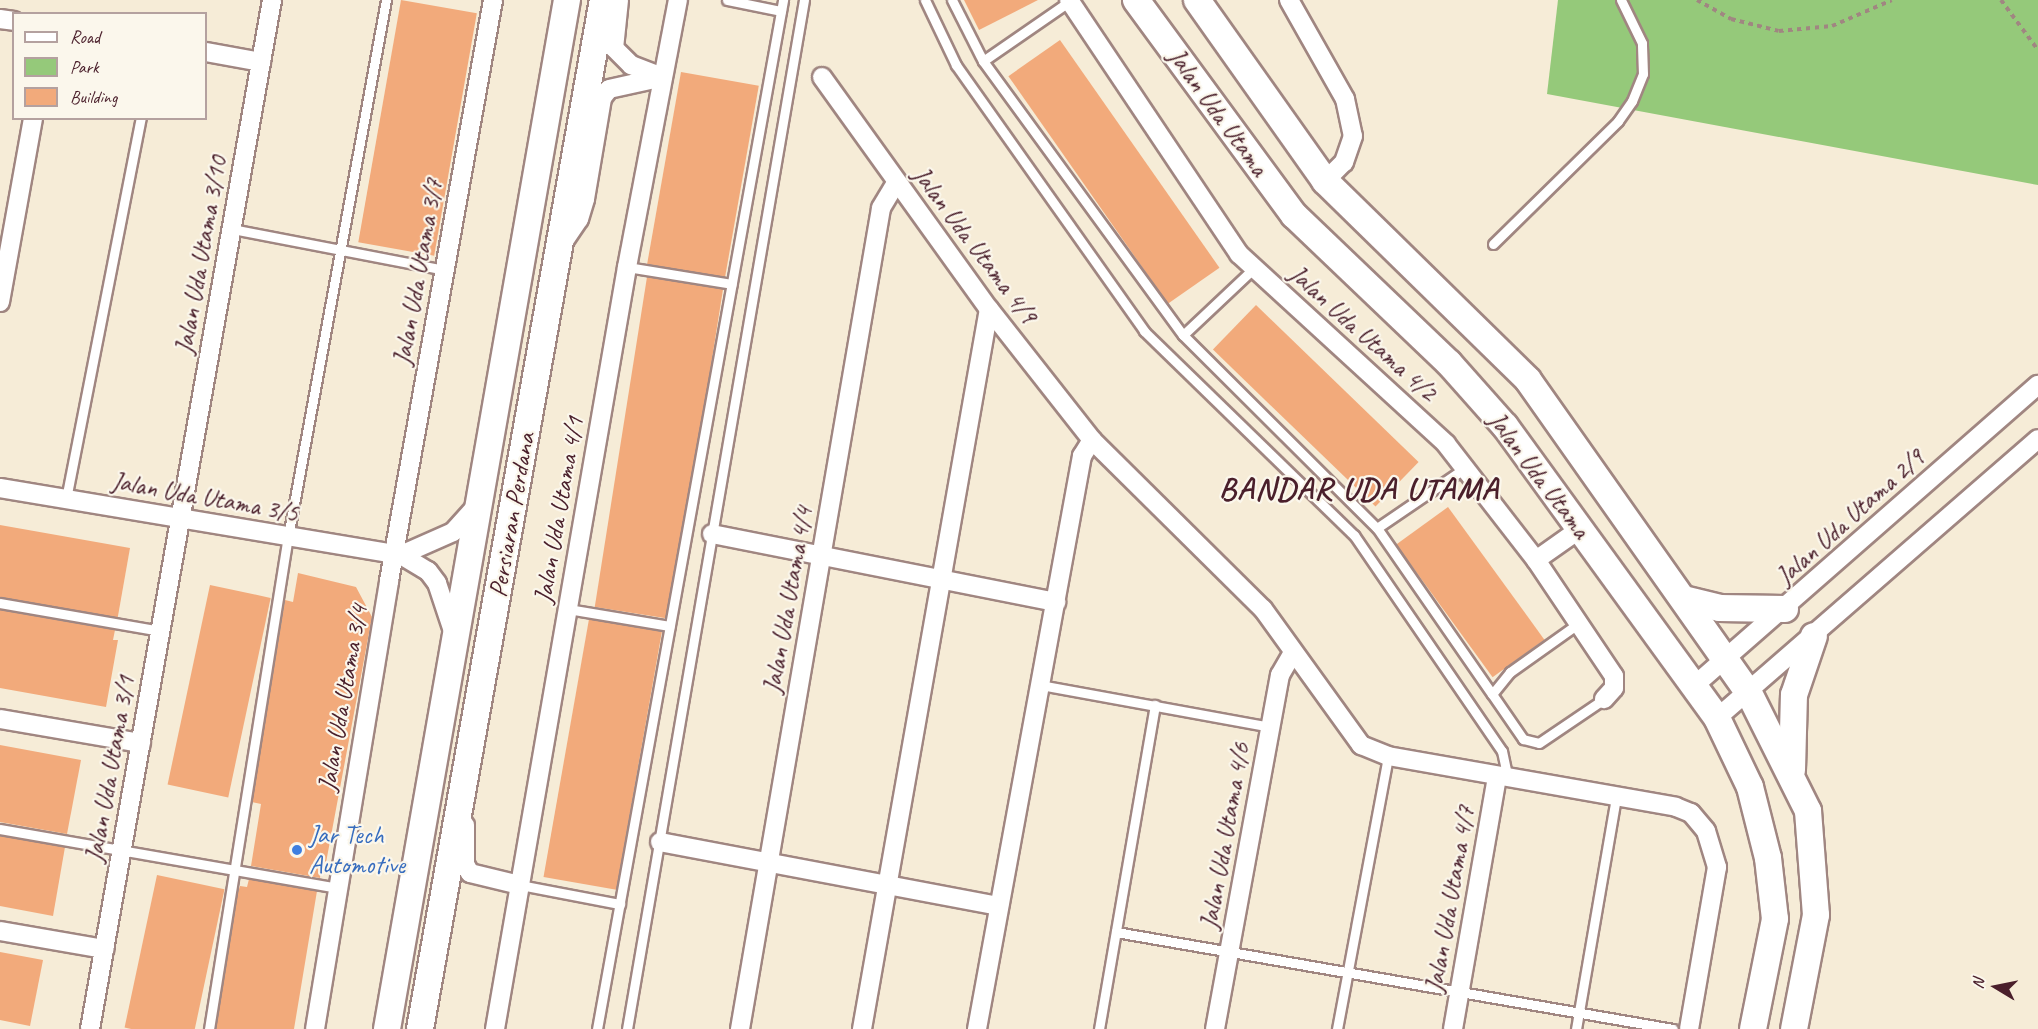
<!DOCTYPE html>
<style>
body{margin:0}
#map{position:relative;width:2038px;height:1029px;overflow:hidden;background:#f6ecd7;font-family:Caveat,sans-serif}
div>[style]{position:absolute}
.green>*{inset:0;background:#95c97a}
.building>*{inset:0;background:#f2aa7b;transform-origin:0 0}
.path>*{height:4px;margin-top:-2px;transform-origin:0;background:repeating-linear-gradient(90deg,#a08681 0 4.5px,transparent 0 9px)}
.roads{filter:drop-shadow(2px 0 #a08681) drop-shadow(-2px 0 #a08681) drop-shadow(0 2px #a08681) drop-shadow(0 -2px #a08681)}
.lane>*{height:9px;margin:-4.5px;padding:0 4.5px;transform-origin:4.5px;border-radius:4.5px;background:#fff}
.street>*{height:18px;margin:-9px;padding:0 9px;transform-origin:9px;border-radius:9px;background:#fff}
.secondary>*{height:26px;margin:-13px;padding:0 13px;transform-origin:13px;border-radius:13px;background:#fff}
.dots>*{width:16px;height:16px;translate:-50% -50%;box-sizing:border-box;border:3px solid #fbf7ec;border-radius:50%}
span{translate:-50% -50%;white-space:nowrap;text-align:center;line-height:1.15;-webkit-text-stroke:4.5px #fbf7ec;paint-order:stroke}
.street-label{font-size:26px;color:#4a1f2b}
.shop-label{font-size:26px;color:#366cbe}
.left{translate:0 -50%;text-align:left}
.district-label{font-size:32px;color:#4a1f2b;font-weight:700;letter-spacing:1.5px}
.legend{position:absolute;left:12px;top:12px;width:195px;height:108px;box-sizing:border-box;background:#fbf7ec;border:2px solid #b4a19f;margin:0;padding:8px 10px;list-style:none;font-size:18px;color:#4a1f2b}
.legend li{display:flex;align-items:center;gap:12px;height:30px}
.legend b{width:30px;border:2px solid #b4a19f}
.north{position:absolute;left:1966px;top:957px;width:60px;height:60px;-webkit-text-stroke:4px #fbf7ec;paint-order:stroke;rotate:280deg;font-size:16px;font-weight:700;line-height:24px;text-align:center;color:#4a1f2b}
.north::after{content:'';display:block;margin:auto;width:21px;height:27px;background:#4a1f2b;clip-path:polygon(50% 0,100% 100%,50% 72%,0 100%)}
</style>
<div id="map">
<div class="green">
<div style="clip-path:polygon(1558px 0,2038px 0,2038px 185px,1547px 94px)"></div>
</div>
<div class="building">
<div style="left:401px;top:0;width:77px;height:246px;rotate:10deg"></div>
<div style="clip-path:polygon(964px 0,1038px 0,979px 30px)"></div>
<div style="left:1060px;top:40px;width:278px;height:63px;rotate:55deg"></div>
<div style="left:681px;top:72px;width:79px;height:195px;rotate:10deg"></div>
<div style="left:647px;top:277px;width:77px;height:334px;rotate:9deg"></div>
<div style="left:1256px;top:305px;width:226px;height:62px;rotate:44deg"></div>
<div style="left:1448px;top:507px;width:164px;height:64px;rotate:54deg"></div>
<div style="left:0;top:525px;width:132px;height:71px;rotate:10deg"></div>
<div style="clip-path:polygon(298px 573px,356px 587px,372px 617px,325px 868px,321px 867px,320px 878px,251px 866px,261px 804px,252px 802px,285px 600px,293px 602px)"></div>
<div style="left:210px;top:585px;width:62px;height:204px;rotate:12deg"></div>
<div style="clip-path:polygon(0 610px,115px 630px,113px 640px,118px 640px,106px 707px,0 688px)"></div>
<div style="left:589px;top:619px;width:74px;height:262px;rotate:10deg"></div>
<div style="clip-path:polygon(0 745px,81px 760px,67px 834px,0 822px)"></div>
<div style="clip-path:polygon(0 836px,65px 847px,53px 916px,0 906px)"></div>
<div style="left:157px;top:875px;width:69px;height:156px;rotate:12deg"></div>
<div style="clip-path:polygon(249px 879px,317px 891px,294px 1029px,216px 1029px,238px 892px,240px 886px,247px 887px)"></div>
<div style="clip-path:polygon(0 952px,43px 960px,30px 1026px,0 1020px)"></div>
</div>
<div class="path">
<div style="left:1697px;top:0;width:39px;rotate:29deg"></div>
<div style="left:1731px;top:19px;width:49px;rotate:14deg"></div>
<div style="left:1779px;top:31px;width:53px;rotate:-5.4deg"></div>
<div style="left:1832px;top:26px;width:65px;rotate:-23.4deg"></div>
<div style="left:2001px;top:0;width:62px;rotate:53.5deg"></div>
</div>
<div class="roads">
<div class="lane">
<div style="left:727px;top:0;width:55px;rotate:11.5deg"></div>
<div style="left:925px;top:0;width:72px;rotate:64.5deg"></div>
<div style="left:956px;top:65px;width:326px;rotate:54.7deg"></div>
<div style="left:1144px;top:331px;width:293px;rotate:44.2deg"></div>
<div style="left:1354px;top:535px;width:262px;rotate:55.6deg"></div>
<div style="left:1502px;top:751px;width:29px;rotate:78deg"></div>
<div style="left:952px;top:0;width:68px;rotate:63.1deg"></div>
<div style="left:983px;top:61px;width:339px;rotate:53.9deg"></div>
<div style="left:1183px;top:335px;width:274px;rotate:44.9deg"></div>
<div style="left:1377px;top:528px;width:202px;rotate:55.3deg"></div>
<div style="left:983px;top:61px;width:106px;rotate:-34.6deg"></div>
<div style="left:232px;top:229px;width:217px;rotate:10.9deg"></div>
<div style="left:1493px;top:244px;width:175px;rotate:-44.5deg"></div>
<div style="left:1618px;top:121px;width:24px;rotate:-55deg"></div>
<div style="left:1632px;top:101px;width:29px;rotate:-68deg"></div>
<div style="left:1643px;top:74px;width:31px;rotate:-92deg"></div>
<div style="left:1642px;top:43px;width:48px;rotate:-116deg"></div>
<div style="left:627px;top:267px;width:106px;rotate:9.2deg"></div>
<div style="left:1183px;top:335px;width:98px;rotate:-43.3deg"></div>
<div style="left:66px;top:499px;width:388px;rotate:-78.9deg"></div>
<div style="left:1377px;top:528px;width:107px;rotate:-34.3deg"></div>
<div style="left:0;top:603px;width:163px;rotate:9.9deg"></div>
<div style="left:568px;top:609px;width:103px;rotate:9.5deg"></div>
<div style="left:1579px;top:623px;width:85px;rotate:144.6deg"></div>
<div style="left:1510px;top:672px;width:28px;rotate:129deg"></div>
<div style="left:1492px;top:694px;width:55px;rotate:55.4deg"></div>
<div style="left:1523px;top:739px;width:16px;rotate:14deg"></div>
<div style="left:1539px;top:743px;width:78px;rotate:-34.1deg"></div>
<div style="left:1040px;top:685px;width:235px;rotate:10.3deg"></div>
<div style="left:0;top:829px;width:343px;rotate:9.9deg"></div>
<div style="left:520px;top:885px;width:102px;rotate:10.8deg"></div>
<div style="left:1116px;top:932px;width:565px;rotate:9.88deg"></div>
<div style="left:209px;top:1029px;width:498px;rotate:-80.9deg"></div>
<div style="left:288px;top:537px;width:546px;rotate:-79.66deg"></div>
<div style="left:597px;top:1029px;width:1046px;rotate:-79.75deg"></div>
<div style="left:627px;top:1029px;width:1044px;rotate:-80.24deg"></div>
<div style="left:1099px;top:1029px;width:329px;rotate:-80.2deg"></div>
<div style="left:1337px;top:1029px;width:278px;rotate:-79.4deg"></div>
<div style="left:1576px;top:1029px;width:235px;rotate:-80.2deg"></div>
</div>
<div class="street">
<div style="left:619px;top:0;width:48px;rotate:95.9deg"></div>
<div style="left:614px;top:48px;width:24px;rotate:45deg"></div>
<div style="left:631px;top:65px;width:34px;rotate:21deg"></div>
<div style="left:1069px;top:0;width:306px;rotate:56.2deg"></div>
<div style="left:1239px;top:254px;width:281px;rotate:42.5deg"></div>
<div style="left:1446px;top:444px;width:147px;rotate:52.2deg"></div>
<div style="left:1536px;top:560px;width:140px;rotate:56.1deg"></div>
<div style="left:1614px;top:676px;width:12px;rotate:90deg"></div>
<div style="left:1614px;top:688px;width:15px;rotate:132deg"></div>
<div style="left:1289px;top:0;width:114px;rotate:60.5deg"></div>
<div style="left:1345px;top:99px;width:38px;rotate:78deg"></div>
<div style="left:1353px;top:136px;width:28px;rotate:109deg"></div>
<div style="left:1344px;top:162px;width:27px;rotate:135deg"></div>
<div style="left:0;top:19px;width:14px;rotate:8deg"></div>
<div style="left:206px;top:52px;width:56px;rotate:10.3deg"></div>
<div style="left:822px;top:77px;width:286px;rotate:54.3deg"></div>
<div style="left:989px;top:309px;width:167px;rotate:51.8deg"></div>
<div style="left:1092px;top:440px;width:240px;rotate:44.7deg"></div>
<div style="left:1263px;top:609px;width:168px;rotate:54.2deg"></div>
<div style="left:1361px;top:745px;width:29px;rotate:22deg"></div>
<div style="left:1388px;top:756px;width:292px;rotate:10deg"></div>
<div style="left:1676px;top:807px;width:16px;rotate:22deg"></div>
<div style="left:1691px;top:813px;width:23px;rotate:50deg"></div>
<div style="left:1706px;top:831px;width:38px;rotate:73deg"></div>
<div style="left:1717px;top:867px;width:164px;rotate:99.8deg"></div>
<div style="left:562px;top:244px;width:30px;rotate:-56deg"></div>
<div style="left:579px;top:219px;width:21px;rotate:-73deg"></div>
<div style="left:585px;top:199px;width:102px;rotate:-80.4deg"></div>
<div style="left:602px;top:98px;width:11px;rotate:-52deg"></div>
<div style="left:609px;top:89px;width:55px;rotate:-12.5deg"></div>
<div style="left:0;top:302px;width:187px;rotate:-79.8deg"></div>
<div style="left:0;top:488px;width:407px;rotate:9.5deg"></div>
<div style="left:401px;top:555px;width:31px;rotate:31deg"></div>
<div style="left:428px;top:571px;width:15px;rotate:53deg"></div>
<div style="left:437px;top:583px;width:54px;rotate:71.6deg"></div>
<div style="left:712px;top:534px;width:351px;rotate:11.2deg"></div>
<div style="left:401px;top:555px;width:57px;rotate:-23.9deg"></div>
<div style="left:453px;top:532px;width:39px;rotate:-48deg"></div>
<div style="left:1536px;top:560px;width:54px;rotate:-35.2deg"></div>
<div style="left:1695px;top:685px;width:456px;rotate:-41.2deg"></div>
<div style="left:1717px;top:718px;width:425px;rotate:-41deg"></div>
<div style="left:0;top:719px;width:143px;rotate:9.7deg"></div>
<div style="left:465px;top:825px;width:39px;rotate:90deg"></div>
<div style="left:465px;top:864px;width:10px;rotate:61deg"></div>
<div style="left:470px;top:873px;width:51px;rotate:13.5deg"></div>
<div style="left:660px;top:842px;width:345px;rotate:10.7deg"></div>
<div style="left:0;top:931px;width:106px;rotate:9.8deg"></div>
<div style="left:90px;top:1029px;width:1045px;rotate:-79.97deg"></div>
<div style="left:315px;top:1029px;width:454px;rotate:-80.6deg"></div>
<div style="left:389px;top:581px;width:590px;rotate:-79.85deg"></div>
<div style="left:495px;top:1029px;width:773px;rotate:-80.17deg"></div>
<div style="left:627px;top:267px;width:272px;rotate:-79.2deg"></div>
<div style="left:740px;top:1029px;width:833px;rotate:-80.25deg"></div>
<div style="left:881px;top:208px;width:29px;rotate:-59deg"></div>
<div style="left:862px;top:1029px;width:731px;rotate:-80deg"></div>
<div style="left:977px;top:1029px;width:583px;rotate:-79.62deg"></div>
<div style="left:1082px;top:456px;width:19px;rotate:-58deg"></div>
<div style="left:1215px;top:1029px;width:360px;rotate:-79.6deg"></div>
<div style="left:1280px;top:675px;width:24px;rotate:-60deg"></div>
<div style="left:1453px;top:1029px;width:256px;rotate:-80.1deg"></div>
</div>
<div class="secondary">
<div style="left:1136px;top:0;width:267px;rotate:53.7deg"></div>
<div style="left:1294px;top:215px;width:214px;rotate:43.7deg"></div>
<div style="left:1449px;top:363px;width:84px;rotate:48.4deg"></div>
<div style="left:1505px;top:426px;width:361px;rotate:54deg"></div>
<div style="left:1717px;top:718px;width:76px;rotate:64.4deg"></div>
<div style="left:1750px;top:787px;width:73px;rotate:75.8deg"></div>
<div style="left:1768px;top:858px;width:61px;rotate:83.5deg"></div>
<div style="left:1775px;top:919px;width:112px;rotate:101.3deg"></div>
<div style="left:1197px;top:0;width:222px;rotate:54.7deg"></div>
<div style="left:1325px;top:181px;width:284px;rotate:44.4deg"></div>
<div style="left:1528px;top:380px;width:383px;rotate:54.8deg"></div>
<div style="left:1749px;top:693px;width:132px;rotate:63.4deg"></div>
<div style="left:1808px;top:811px;width:104px;rotate:85.6deg"></div>
<div style="left:1816px;top:915px;width:116px;rotate:100.9deg"></div>
<div style="left:1684px;top:599px;width:36px;rotate:14deg"></div>
<div style="left:1719px;top:608px;width:66px;rotate:0.9deg"></div>
<div style="left:1792px;top:770px;width:75px;rotate:-88.5deg"></div>
<div style="left:1794px;top:695px;width:62px;rotate:-71.3deg"></div>
<div style="left:387px;top:1029px;width:1045px;rotate:-80.08deg"></div>
<div style="left:420px;top:1029px;width:1045px;rotate:-79.92deg"></div>
</div>
</div>
<div class="dots">
<div style="left:297px;top:850px;background:#3f7fe0"></div>
</div>
<div class="street-label">
<span style="left:1218px;top:112px;rotate:54deg">Jalan Uda Utama</span>
<span style="left:975px;top:245px;rotate:53deg">Jalan Uda Utama 4/9</span>
<span style="left:201px;top:255px;rotate:-80deg">Jalan Uda Utama 3/10</span>
<span style="left:418px;top:272px;rotate:-80deg">Jalan Uda Utama 3/7</span>
<span style="left:1363px;top:333px;rotate:42deg">Jalan Uda Utama 4/2</span>
<span style="left:1539px;top:475px;rotate:53deg">Jalan Uda Utama</span>
<span style="left:205px;top:497px;rotate:10deg">Jalan Uda Utama 3/5</span>
<span style="left:559px;top:510px;rotate:-80deg">Jalan Uda Utama 4/1</span>
<span style="left:512px;top:515px;rotate:-80deg">Persiaran Perdana</span>
<span style="left:1850px;top:517px;rotate:-42deg">Jalan Uda Utama 2/9</span>
<span style="left:788px;top:600px;rotate:-80deg">Jalan Uda Utama 4/4</span>
<span style="left:343px;top:698px;rotate:-80deg">Jalan Uda Utama 3/4</span>
<span style="left:110px;top:769px;rotate:-80deg">Jalan Uda Utama 3/1</span>
<span style="left:1225px;top:836px;rotate:-80deg">Jalan Uda Utama 4/6</span>
<span style="left:1450px;top:899px;rotate:-80deg">Jalan Uda Utama 4/7</span>
</div>
<div class="shop-label">
<span class="left" style="left:309px;top:850px">Jar Tech<br>Automotive</span>
</div>
<div class="district-label">
<span style="left:1359px;top:489px">BANDAR UDA UTAMA</span>
</div>
<ul class="legend">
<li><b style="height:8px;background:#fff"></b>Road</li>
<li><b style="height:16px;background:#95c97a"></b>Park</li>
<li><b style="height:16px;background:#f2aa7b"></b>Building</li>
</ul>
<div class="north">N</div>
</div>
